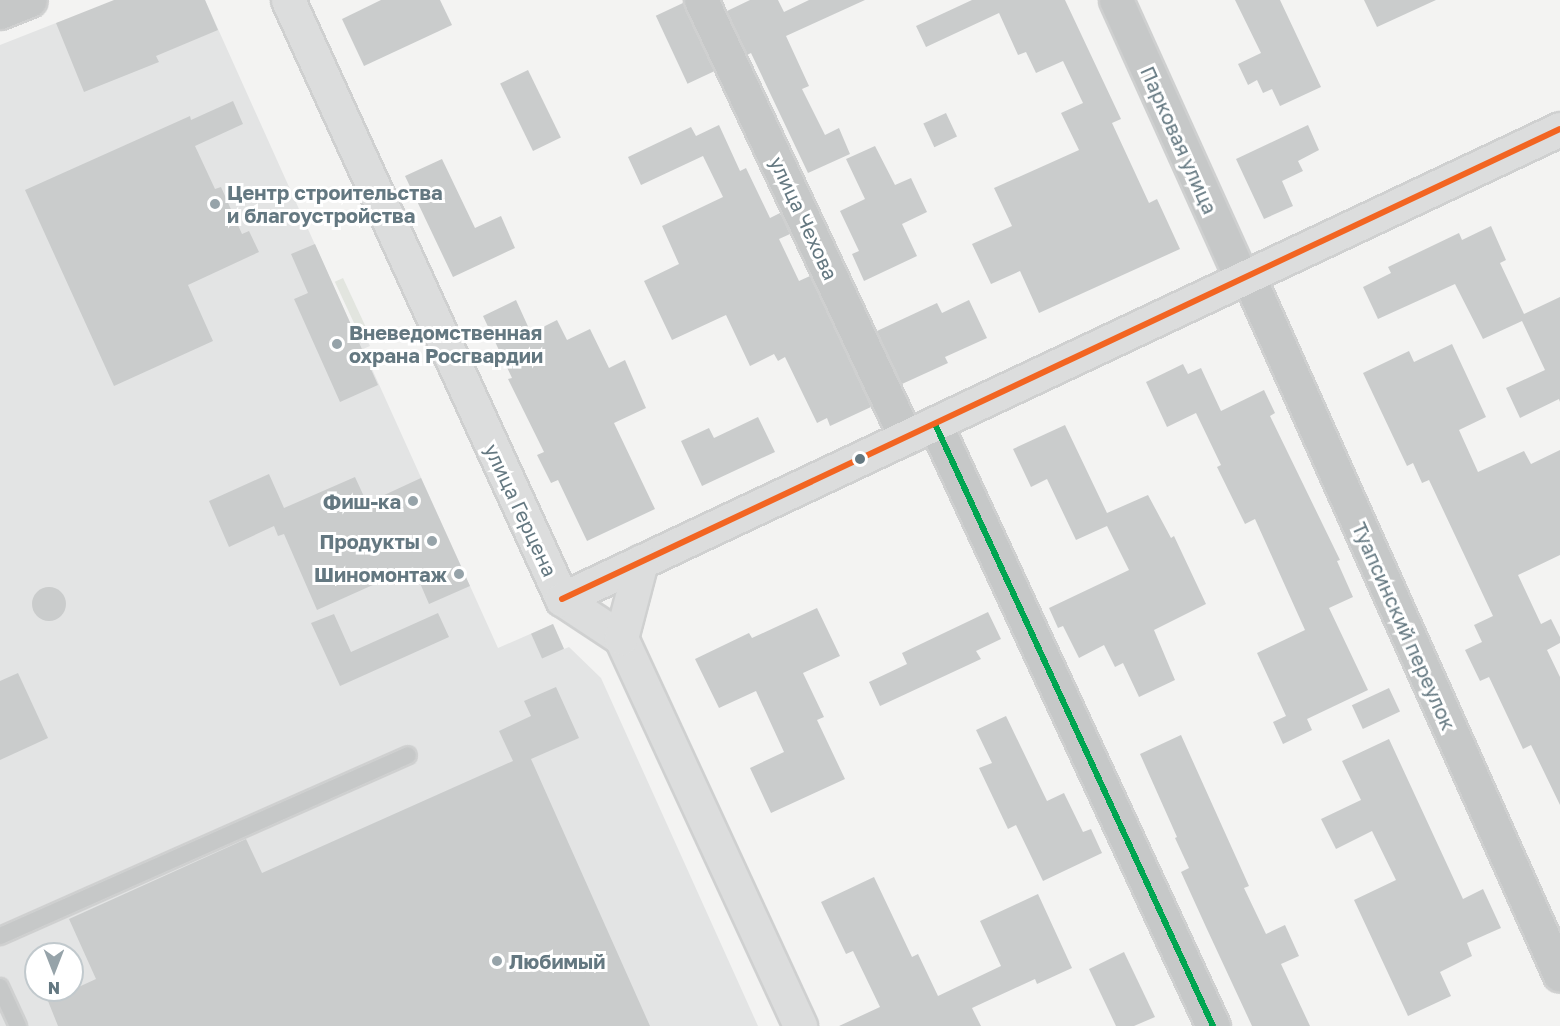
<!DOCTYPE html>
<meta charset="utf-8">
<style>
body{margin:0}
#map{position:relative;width:1560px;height:1026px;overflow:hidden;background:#f3f3f2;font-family:"Golos Text",sans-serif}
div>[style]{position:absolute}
.built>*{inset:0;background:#e3e4e4}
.green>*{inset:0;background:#e2e5df;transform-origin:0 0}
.building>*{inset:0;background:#cacccc;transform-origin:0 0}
.round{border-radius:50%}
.roads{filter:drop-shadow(2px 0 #cfd0d0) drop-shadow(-2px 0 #cfd0d0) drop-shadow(0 2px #cfd0d0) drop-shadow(0 -2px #cfd0d0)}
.lane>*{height:16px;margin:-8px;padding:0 8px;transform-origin:8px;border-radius:8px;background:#c6c8c8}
.street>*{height:33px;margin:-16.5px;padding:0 16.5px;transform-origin:16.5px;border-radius:16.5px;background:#c6c8c8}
.secondary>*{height:33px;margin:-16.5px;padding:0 16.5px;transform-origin:16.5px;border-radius:16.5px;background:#dcdddd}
.bus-1>*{height:6px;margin:-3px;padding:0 3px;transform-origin:3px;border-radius:3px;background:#00a651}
.bus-2>*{height:6px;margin:-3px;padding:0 3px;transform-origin:3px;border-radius:3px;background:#f26522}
.dots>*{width:16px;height:16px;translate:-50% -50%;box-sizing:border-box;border:3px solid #fff;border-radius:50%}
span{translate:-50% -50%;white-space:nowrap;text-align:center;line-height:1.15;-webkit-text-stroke:6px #fff;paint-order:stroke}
.street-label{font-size:20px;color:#647881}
.poi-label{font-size:20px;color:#647881;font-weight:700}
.left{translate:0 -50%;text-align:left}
.right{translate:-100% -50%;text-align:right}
.north{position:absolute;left:24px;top:942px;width:60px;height:60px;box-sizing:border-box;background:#fff;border:2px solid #c1c9cd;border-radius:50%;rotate:180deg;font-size:16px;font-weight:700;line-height:24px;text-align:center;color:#647881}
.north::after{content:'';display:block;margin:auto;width:21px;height:27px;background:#96a3a9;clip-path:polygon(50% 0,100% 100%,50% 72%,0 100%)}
</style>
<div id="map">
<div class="built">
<div style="clip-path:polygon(evenodd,205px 0,357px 338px,365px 336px,370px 346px,363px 349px,498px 648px,553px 624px,564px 649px,569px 647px,601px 678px,758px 1026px,0 1026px,0 45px,56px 23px,205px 0,36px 954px,72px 954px,72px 990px,36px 990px,36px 954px)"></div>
</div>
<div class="green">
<div style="left:343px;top:278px;width:60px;height:9px;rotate:65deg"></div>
</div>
<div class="building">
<div style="clip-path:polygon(114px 0,205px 0,218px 30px,156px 56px,159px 62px,84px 92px,56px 23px)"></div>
<div style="clip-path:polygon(381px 0,440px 0,452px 25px,364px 66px,342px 19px)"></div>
<div style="clip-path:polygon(750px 0,778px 0,784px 12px,809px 0,865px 0,786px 36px,809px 86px,802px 89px,825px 135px,839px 128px,850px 154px,808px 173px,751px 53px,747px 55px,727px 11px)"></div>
<div style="clip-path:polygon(972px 0,1065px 0,1121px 119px,1112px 123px,1149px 203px,1157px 199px,1180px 249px,1039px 313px,1020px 271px,991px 284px,972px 244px,1012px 226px,994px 188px,1079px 150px,1061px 113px,1083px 103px,1063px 61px,1036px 73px,1026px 52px,1018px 55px,999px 13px,926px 47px,916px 26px)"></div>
<div style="clip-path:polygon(1235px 0,1280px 0,1321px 87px,1280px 106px,1272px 89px,1263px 93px,1257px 80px,1248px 85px,1238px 64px,1261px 53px)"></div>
<div style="clip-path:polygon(1364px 0,1436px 0,1377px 27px)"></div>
<div style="left:683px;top:3px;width:75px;height:30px;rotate:65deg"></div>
<div style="left:528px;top:70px;width:75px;height:31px;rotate:64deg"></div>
<div style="clip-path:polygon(233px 101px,243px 124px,195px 146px,215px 189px,221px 187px,242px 234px,249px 231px,259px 252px,188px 285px,213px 341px,114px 386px,25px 190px,190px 116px,191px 120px)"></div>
<div style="left:946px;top:113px;width:26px;height:25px;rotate:65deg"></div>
<div style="clip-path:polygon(719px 125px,740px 171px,746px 168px,770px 218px,780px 213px,790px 234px,779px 239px,799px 281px,810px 276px,871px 407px,830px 426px,827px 418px,817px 423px,785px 357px,778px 361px,774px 354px,750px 366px,726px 315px,672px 340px,644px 281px,679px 264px,662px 226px,723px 197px,703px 156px,641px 185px,628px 157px,691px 127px,696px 136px)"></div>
<div style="clip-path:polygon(1308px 125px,1319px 150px,1298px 161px,1303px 171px,1282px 181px,1293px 206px,1264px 219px,1236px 159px)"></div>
<div style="clip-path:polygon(875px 146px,895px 185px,911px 178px,927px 212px,902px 224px,917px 256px,864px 281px,852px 254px,859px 251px,840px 211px,865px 199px,846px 159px)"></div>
<div style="clip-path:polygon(442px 159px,475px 228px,501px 216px,515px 248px,453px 277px,405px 176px)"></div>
<div style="clip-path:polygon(1491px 226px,1506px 260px,1500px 263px,1524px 314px,1560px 297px,1560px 402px,1559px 399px,1520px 418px,1506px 388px,1545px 370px,1522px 321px,1483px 339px,1455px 284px,1378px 319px,1363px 287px,1391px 273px,1388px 267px,1459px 233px,1462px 240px)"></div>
<div style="clip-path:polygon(315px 244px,378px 385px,340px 402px,294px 299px,308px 293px,291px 254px)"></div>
<div style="clip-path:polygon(516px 300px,531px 333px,557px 320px,567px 340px,590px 329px,609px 368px,625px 360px,646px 408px,614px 423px,655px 509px,587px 541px,558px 480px,551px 483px,537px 455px,544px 452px,508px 379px,512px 378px,483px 316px)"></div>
<div style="clip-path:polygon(969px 300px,987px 338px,945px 357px,948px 363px,902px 384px,877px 331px,937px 303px,942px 313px)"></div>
<div style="clip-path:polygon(1452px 344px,1486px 417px,1459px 430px,1478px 472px,1524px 451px,1531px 464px,1560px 450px,1560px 555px,1518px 575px,1541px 624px,1551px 619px,1560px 637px,1560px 643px,1547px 650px,1560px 677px,1560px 805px,1531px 745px,1523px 749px,1489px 677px,1480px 681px,1465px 650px,1482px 642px,1474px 625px,1493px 616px,1429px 480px,1422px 483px,1413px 463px,1407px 466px,1363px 373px,1409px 351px,1414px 362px)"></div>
<div style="clip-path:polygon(1183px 364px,1188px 374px,1201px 368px,1221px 411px,1264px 390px,1275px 413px,1270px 416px,1340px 560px,1337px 561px,1353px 597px,1329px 608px,1368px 690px,1307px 719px,1312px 730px,1283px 744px,1273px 722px,1286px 716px,1257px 653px,1305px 630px,1255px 519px,1245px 524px,1217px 467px,1221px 465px,1196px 413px,1167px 427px,1146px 382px)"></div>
<div style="clip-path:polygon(758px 417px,775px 452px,702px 486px,681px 441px,709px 428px,714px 438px)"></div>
<div style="clip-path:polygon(1065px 425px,1107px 513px,1148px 495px,1171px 538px,1174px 536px,1206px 604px,1154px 630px,1175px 680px,1139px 697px,1123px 663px,1115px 667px,1104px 645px,1079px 658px,1063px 626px,1058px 628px,1049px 608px,1129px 570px,1107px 526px,1076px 540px,1047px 479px,1031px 487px,1013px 449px)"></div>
<div style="clip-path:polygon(269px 474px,284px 508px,355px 477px,367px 503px,421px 478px,470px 586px,429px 604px,413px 567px,317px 610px,284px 534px,278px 536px,274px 526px,229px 547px,209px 501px)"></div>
<div class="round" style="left:32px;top:587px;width:34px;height:34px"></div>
<div style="clip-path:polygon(817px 608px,840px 656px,803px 673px,824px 717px,817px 720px,845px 779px,771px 813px,750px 768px,784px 752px,756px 691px,719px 708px,695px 659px,749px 633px,752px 638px)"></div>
<div style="clip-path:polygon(988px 612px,1001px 639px,976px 651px,981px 659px,880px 706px,869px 682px,907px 664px,902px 653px)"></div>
<div style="clip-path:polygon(438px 613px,449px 637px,340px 686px,311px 623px,334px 614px,351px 652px)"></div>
<div style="left:553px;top:624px;width:27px;height:24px;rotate:66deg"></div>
<div style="clip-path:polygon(18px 673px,48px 738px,0 760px,0 681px)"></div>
<div style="clip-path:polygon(556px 687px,579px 738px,531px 759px,650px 1026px,58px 1026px,48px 1001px,96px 979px,69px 919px,246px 839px,262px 873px,513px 761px,499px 731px,531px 716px,524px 701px)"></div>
<div style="left:1389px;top:688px;width:26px;height:41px;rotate:65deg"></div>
<div style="clip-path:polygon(1006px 716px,1047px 801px,1064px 793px,1083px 832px,1091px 829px,1102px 853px,1043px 881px,1016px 825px,1008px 829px,979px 768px,992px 763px,976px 730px)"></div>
<div style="clip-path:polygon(1181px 735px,1249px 886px,1244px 888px,1266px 934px,1285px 925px,1299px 956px,1281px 964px,1310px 1026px,1252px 1026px,1206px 927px,1181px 872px,1189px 868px,1175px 838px,1177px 837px,1140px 754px)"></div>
<div style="clip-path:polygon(1389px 739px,1463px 899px,1483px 889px,1501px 928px,1467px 943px,1472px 956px,1440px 972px,1451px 996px,1408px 1016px,1354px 900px,1396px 880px,1372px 831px,1336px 849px,1321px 819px,1361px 800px,1342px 761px)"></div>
<div style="clip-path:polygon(874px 877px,912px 957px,918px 954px,938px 996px,1001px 966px,980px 921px,1038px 894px,1072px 968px,1037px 984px,1035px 979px,972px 1008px,981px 1026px,839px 1026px,880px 1007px,853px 951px,846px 954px,821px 902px)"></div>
<div style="clip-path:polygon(1124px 952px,1155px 1017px,1134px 1026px,1116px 1026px,1089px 969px)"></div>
</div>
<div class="roads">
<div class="lane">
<div style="left:0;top:936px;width:446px;rotate:-23.9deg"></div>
<div style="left:0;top:987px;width:43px;rotate:65.2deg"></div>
</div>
<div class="street">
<div style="left:701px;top:0;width:483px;rotate:64.9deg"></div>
<div style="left:1116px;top:0;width:306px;rotate:65.7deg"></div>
<div style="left:0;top:12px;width:32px;rotate:-22deg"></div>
<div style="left:1248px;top:276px;width:765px;rotate:65.95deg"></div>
<div style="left:935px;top:424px;width:663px;rotate:65.21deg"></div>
</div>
<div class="secondary">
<div style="left:288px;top:0;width:659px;rotate:65.42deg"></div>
<div style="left:562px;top:599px;width:71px;rotate:33.5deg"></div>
<div style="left:621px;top:638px;width:427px;rotate:65.2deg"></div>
<div style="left:562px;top:599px;width:1103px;rotate:-25.22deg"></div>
<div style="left:621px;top:638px;width:79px;rotate:-75.3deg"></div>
</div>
</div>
<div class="bus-1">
<div style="left:935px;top:424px;width:663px;rotate:65.21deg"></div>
</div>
<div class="bus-2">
<div style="left:562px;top:599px;width:1103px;rotate:-25.22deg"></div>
</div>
<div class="dots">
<div style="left:215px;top:204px;background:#96a3a9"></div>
<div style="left:337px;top:344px;background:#96a3a9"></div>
<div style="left:860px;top:459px;background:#647881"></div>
<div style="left:413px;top:501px;background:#96a3a9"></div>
<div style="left:432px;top:541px;background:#96a3a9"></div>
<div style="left:459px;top:574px;background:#96a3a9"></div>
<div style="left:497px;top:961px;background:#96a3a9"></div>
</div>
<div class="street-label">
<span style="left:1179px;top:140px;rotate:66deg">Парковая улица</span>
<span style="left:804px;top:218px;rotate:65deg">улица Чехова</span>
<span style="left:521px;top:510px;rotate:65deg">улица Герцена</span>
<span style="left:1404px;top:626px;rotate:66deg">Туапсинский переулок</span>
</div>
<div class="poi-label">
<span class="left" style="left:227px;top:204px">Центр строительства<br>и благоустройства</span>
<span class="left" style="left:349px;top:344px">Вневедомственная<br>охрана Росгвардии</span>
<span class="right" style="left:401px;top:501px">Фиш-ка</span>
<span class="right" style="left:420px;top:541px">Продукты</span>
<span class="right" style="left:447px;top:574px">Шиномонтаж</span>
<span class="left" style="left:509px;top:961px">Любимый</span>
</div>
<div class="north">N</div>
</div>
